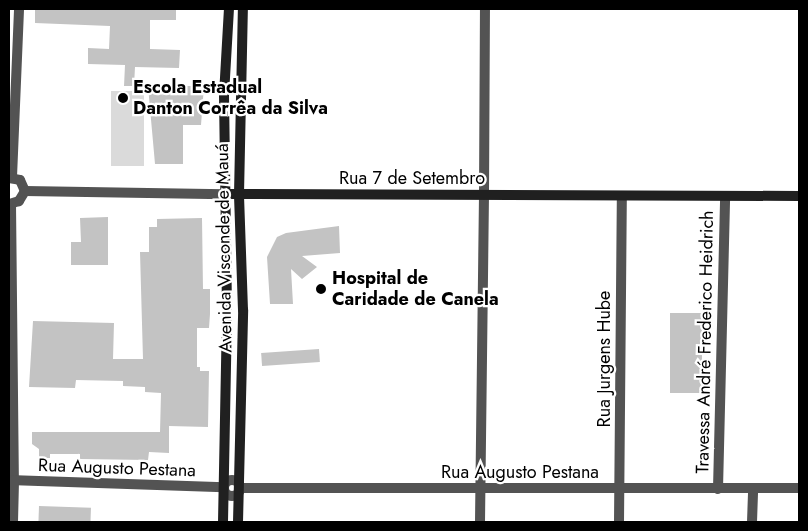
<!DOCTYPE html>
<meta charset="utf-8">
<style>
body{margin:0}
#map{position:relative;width:808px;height:531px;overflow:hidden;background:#fff;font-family:Jost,sans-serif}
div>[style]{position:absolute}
.green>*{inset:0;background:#dadada;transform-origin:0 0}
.building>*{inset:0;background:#c3c3c3;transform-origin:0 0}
.minor>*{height:10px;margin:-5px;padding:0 5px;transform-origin:5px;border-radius:5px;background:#535353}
.tertiary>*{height:10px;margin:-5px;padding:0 5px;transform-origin:5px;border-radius:5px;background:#535353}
.tertiary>.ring{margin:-5px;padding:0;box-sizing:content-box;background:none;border:10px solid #535353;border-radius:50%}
.secondary>*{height:10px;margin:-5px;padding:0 5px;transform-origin:5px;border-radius:5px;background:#202020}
.dots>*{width:14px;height:14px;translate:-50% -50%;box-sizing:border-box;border:2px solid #fff;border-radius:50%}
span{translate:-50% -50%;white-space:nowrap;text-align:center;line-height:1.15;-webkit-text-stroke:4.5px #fff;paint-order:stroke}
.poi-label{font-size:18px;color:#000;font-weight:700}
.left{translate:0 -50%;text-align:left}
.street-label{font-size:18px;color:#000}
.frame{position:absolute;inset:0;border:10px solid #000;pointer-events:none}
</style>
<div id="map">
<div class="green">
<div style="left:111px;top:91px;width:33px;height:75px"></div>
</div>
<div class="building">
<div style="clip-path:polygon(35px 9px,176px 9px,176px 20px,150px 20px,150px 49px,180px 50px,179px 68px,135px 67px,134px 86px,124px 86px,125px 65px,88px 64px,88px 48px,109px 49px,110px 26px,35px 23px)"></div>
<div style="clip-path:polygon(148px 86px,204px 86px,201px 125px,183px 125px,183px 164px,155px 164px)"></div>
<div style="clip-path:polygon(108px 217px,108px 265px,71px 265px,71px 242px,81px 242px,80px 218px)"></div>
<div style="clip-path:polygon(202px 218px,203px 289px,210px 289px,210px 314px,209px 328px,197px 328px,197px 367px,200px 367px,200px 371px,209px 371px,208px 427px,169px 426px,169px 453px,149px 452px,148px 460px,80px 459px,80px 454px,50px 454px,50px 458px,39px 458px,39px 449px,32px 444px,32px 432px,160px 432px,161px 393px,145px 392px,145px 387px,123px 386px,123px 381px,76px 380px,75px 388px,29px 387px,33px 321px,114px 323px,113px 359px,143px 359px,140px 252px,149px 252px,149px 227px,157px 227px,157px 219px)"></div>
<div style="clip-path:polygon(339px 226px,340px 253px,302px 256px,317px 267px,302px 279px,291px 269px,293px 304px,270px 304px,267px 257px,277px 237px,286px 233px)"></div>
<div style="left:670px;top:313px;width:32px;height:80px"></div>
<div style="left:319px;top:349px;width:13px;height:58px;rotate:86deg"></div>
<div style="left:39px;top:506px;width:52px;height:16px;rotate:2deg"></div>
</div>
<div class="minor">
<div style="left:12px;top:177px;width:168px;rotate:-87.6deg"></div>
<div style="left:9px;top:178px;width:11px;rotate:10deg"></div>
<div style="left:20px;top:180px;width:12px;rotate:66deg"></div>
<div style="left:25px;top:191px;width:12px;rotate:121deg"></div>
<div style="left:19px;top:201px;width:10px;rotate:163deg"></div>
<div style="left:25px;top:191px;width:200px;rotate:0.9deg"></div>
<div style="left:484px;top:194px;width:185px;rotate:-89.7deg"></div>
<div style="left:11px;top:204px;width:276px;rotate:89.4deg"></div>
<div style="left:718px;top:489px;width:293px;rotate:-88.6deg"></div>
<div style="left:619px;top:522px;width:326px;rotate:-89.5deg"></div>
<div style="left:752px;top:522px;width:33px;rotate:-88deg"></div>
</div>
<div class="tertiary">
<div style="left:9px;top:480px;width:215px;rotate:1.9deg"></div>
<div class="ring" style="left:224px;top:480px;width:6px;height:6px"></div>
<div style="left:240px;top:488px;width:559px"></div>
<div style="left:13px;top:522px;width:42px;rotate:-88.6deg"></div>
<div style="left:480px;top:522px;width:328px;rotate:-89.3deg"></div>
</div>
<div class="secondary">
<div style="left:225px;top:194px;width:574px;rotate:0.2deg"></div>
<div style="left:223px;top:522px;width:212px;rotate:-88.9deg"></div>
<div style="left:227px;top:310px;width:215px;rotate:-90.8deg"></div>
<div style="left:224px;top:95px;width:86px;rotate:-86.7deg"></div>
<div style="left:238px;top:522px;width:212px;rotate:-88.6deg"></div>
<div style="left:243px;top:310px;width:116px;rotate:-92deg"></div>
<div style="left:239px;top:194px;width:185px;rotate:-88.8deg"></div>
</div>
<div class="dots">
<div style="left:123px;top:98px;background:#000"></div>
<div style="left:321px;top:289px;background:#000"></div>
</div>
<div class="poi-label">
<span class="left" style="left:133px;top:98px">Escola Estadual<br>Danton Corrêa da Silva</span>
<span class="left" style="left:332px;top:289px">Hospital de<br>Caridade de Canela</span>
</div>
<div class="street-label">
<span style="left:412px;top:178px">Rua 7 de Setembro</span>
<span style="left:224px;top:248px;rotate:-91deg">Avenida Visconde de Mauá</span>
<span style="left:705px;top:342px;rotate:-89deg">Travessa André Frederico Heidrich</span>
<span style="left:604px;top:359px;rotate:-90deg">Rua Jurgens Hube</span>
<span style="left:117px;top:468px;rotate:2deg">Rua Augusto Pestana</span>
<span style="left:520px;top:472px">Rua Augusto Pestana</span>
</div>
<div class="frame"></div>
</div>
